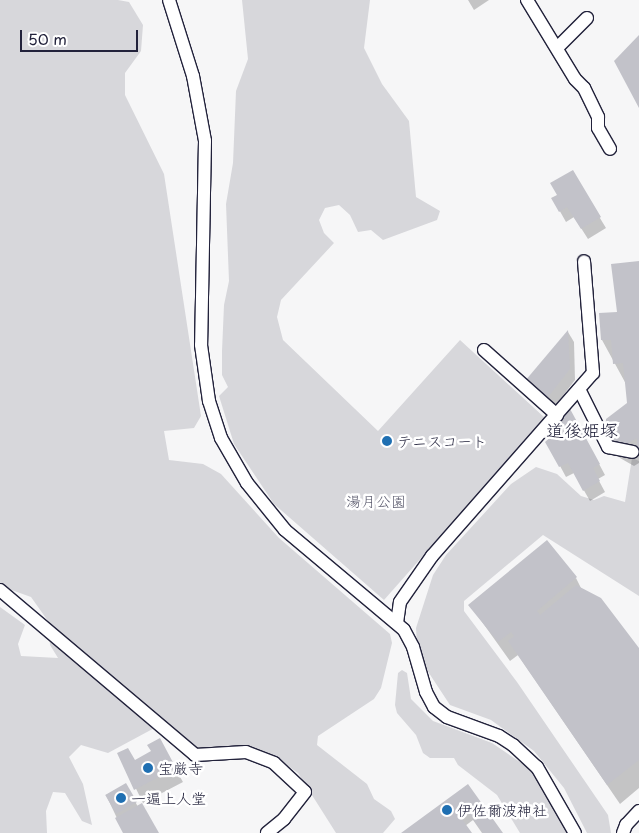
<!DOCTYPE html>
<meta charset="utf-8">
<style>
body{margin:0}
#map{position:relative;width:639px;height:833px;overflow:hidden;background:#f6f6f7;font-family:"Playpen Sans","Klee One",sans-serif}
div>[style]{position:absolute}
.green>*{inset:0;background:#d7d7db}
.shadow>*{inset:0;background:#0003}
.building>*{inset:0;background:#c2c2c9;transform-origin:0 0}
.roads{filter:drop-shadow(1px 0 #22223b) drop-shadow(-1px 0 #22223b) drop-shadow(0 1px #22223b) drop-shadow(0 -1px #22223b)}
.minor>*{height:12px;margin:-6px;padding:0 6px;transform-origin:6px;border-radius:6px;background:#fff}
.dots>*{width:14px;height:14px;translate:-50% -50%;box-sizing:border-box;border:2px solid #fff;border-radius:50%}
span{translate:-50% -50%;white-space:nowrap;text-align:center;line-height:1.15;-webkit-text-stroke:5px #fff;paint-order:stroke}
.poi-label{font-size:15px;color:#22223b}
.left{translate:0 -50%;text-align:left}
.park-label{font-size:15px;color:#58586b}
.quarter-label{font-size:18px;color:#22223b}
.scale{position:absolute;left:20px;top:30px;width:118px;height:22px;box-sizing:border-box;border:2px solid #22223b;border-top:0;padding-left:6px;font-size:15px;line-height:18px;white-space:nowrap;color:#22223b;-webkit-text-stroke:4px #fff;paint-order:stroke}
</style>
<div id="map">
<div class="green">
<div style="clip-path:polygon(0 0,118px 0,129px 2px,143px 25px,141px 51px,125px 73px,125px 95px,164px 174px,201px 416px,194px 428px,164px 431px,169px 460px,203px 464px,221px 474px,279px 538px,390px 634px,392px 643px,381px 688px,374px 699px,318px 736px,317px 745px,367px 784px,374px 799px,391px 811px,395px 819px,383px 833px,336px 833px,298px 773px,278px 759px,193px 748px,160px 725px,108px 753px,81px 745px,69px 757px,83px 784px,92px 825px,82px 821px,65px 793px,53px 792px,46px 811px,47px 833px,0 833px,0 607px,25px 625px,18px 644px,21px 656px,58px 658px,50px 645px,48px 621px,31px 597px,6px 588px,0 597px)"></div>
<div style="clip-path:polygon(242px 0,370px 0,364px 48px,382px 84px,409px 121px,416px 197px,440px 211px,437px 220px,383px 240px,371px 230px,358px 232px,350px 215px,339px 205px,325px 208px,319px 220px,324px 233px,334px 243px,281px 300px,277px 317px,283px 340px,378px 431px,460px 340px,545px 418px,384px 600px,274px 504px,234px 444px,219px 396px,228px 387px,222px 375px,222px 351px,224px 305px,229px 281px,226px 204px,233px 163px,236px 91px,248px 59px)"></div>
<div style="clip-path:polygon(632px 458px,639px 461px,639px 596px,543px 535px,464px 601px,464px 611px,517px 682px,608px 815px,611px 833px,587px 833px,564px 788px,534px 751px,491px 720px,450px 705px,425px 667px,417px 646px,416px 628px,433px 575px,446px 555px,511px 484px,536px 467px,557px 474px,581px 496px,594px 500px,604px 496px,625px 502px)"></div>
<div style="clip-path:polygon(402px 670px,407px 673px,411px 699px,433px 721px,492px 743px,533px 771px,570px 833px,520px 833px,497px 795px,458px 765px,454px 758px,430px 758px,423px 753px,416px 735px,397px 713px,395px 705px,398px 673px)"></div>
</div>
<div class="shadow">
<div style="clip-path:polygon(468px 0,489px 0,474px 10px)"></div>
<div style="clip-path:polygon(572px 172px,606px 228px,588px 239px,574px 217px,566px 222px,553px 199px,558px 195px)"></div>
<div style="clip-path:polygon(639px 262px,639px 463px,634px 466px,620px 458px,608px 438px,629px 404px,626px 384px,602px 340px,618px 313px)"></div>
<div style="clip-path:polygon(568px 332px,574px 342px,575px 380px,552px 410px,526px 381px)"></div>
<div style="clip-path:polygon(575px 419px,605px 475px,598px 479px,605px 492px,590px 501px,574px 473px,566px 477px,547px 442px)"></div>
<div style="clip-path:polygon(576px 578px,582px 590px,639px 650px,639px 788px,620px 804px,518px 655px,510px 661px,470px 605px)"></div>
<div style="clip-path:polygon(119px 754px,134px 762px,167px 754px,183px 782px,143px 803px)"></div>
<div style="clip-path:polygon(126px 784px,138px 807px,158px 833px,124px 833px,106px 795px)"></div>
<div style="clip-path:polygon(467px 786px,502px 833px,482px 833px,473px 820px,465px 826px,471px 833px,403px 833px)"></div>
</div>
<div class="building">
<div style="clip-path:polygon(639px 35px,639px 108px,614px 61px)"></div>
<div style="clip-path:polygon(573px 170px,601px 217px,581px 229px,567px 207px,559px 212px,551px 198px,557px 195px,550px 183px)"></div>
<div style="clip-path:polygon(639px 261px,639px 451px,637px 451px,637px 438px,622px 447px,605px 434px,606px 419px,627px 403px,623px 363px,613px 364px,611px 340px,601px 340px,599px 313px,617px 312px,611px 264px)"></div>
<div style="clip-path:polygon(568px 330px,570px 369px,545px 401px,525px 381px)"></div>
<div style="clip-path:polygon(569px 407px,600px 464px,593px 468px,600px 481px,583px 491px,568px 463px,559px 467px,545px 442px,555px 433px,552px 428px)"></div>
<div style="clip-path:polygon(547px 540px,577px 577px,537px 611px,540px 615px,576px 585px,601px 598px,639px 648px,639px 760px,607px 785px,508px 641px,514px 636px,511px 632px,498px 642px,468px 605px)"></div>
<div style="clip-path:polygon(160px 738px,176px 768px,134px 790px,117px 753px,128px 748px,135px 760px,151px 751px,147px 745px)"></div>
<div style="left:126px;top:783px;width:22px;height:24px;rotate:60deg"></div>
<div style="clip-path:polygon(468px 784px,503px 833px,483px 833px,464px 807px,457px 812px,472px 833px,401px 833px)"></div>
<div style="clip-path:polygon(142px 803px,159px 833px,123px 833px,115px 818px)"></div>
</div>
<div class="roads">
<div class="minor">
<div style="left:169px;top:0;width:80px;rotate:72.5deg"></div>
<div style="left:193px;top:76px;width:66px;rotate:79.5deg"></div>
<div style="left:205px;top:141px;width:204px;rotate:91.1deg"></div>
<div style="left:201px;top:345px;width:57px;rotate:81.9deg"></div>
<div style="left:209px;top:401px;width:39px;rotate:72deg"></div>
<div style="left:221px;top:438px;width:52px;rotate:60deg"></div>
<div style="left:247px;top:483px;width:60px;rotate:51deg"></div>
<div style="left:285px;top:530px;width:155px;rotate:40deg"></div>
<div style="left:404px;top:630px;width:19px;rotate:62deg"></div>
<div style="left:413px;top:647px;width:47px;rotate:73.9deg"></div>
<div style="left:426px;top:692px;width:17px;rotate:62deg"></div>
<div style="left:434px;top:707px;width:16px;rotate:38deg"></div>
<div style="left:447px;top:717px;width:55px;rotate:20.1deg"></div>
<div style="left:499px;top:736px;width:17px;rotate:33deg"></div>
<div style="left:513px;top:745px;width:33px;rotate:43deg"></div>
<div style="left:537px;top:767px;width:76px;rotate:60.1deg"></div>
<div style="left:527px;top:0;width:92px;rotate:58.7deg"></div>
<div style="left:575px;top:79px;width:13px;rotate:45deg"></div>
<div style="left:584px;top:88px;width:32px;rotate:64deg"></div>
<div style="left:598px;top:117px;width:11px;rotate:90deg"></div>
<div style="left:598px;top:128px;width:24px;rotate:60deg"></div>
<div style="left:558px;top:47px;width:41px;rotate:-45deg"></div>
<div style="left:484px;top:350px;width:98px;rotate:41.7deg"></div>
<div style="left:579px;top:389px;width:65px;rotate:63.4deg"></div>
<div style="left:608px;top:447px;width:25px;rotate:11deg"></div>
<div style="left:0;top:590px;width:255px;rotate:40.2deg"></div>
<div style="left:195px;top:755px;width:51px;rotate:-3.4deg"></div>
<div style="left:246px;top:752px;width:30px;rotate:21deg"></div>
<div style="left:274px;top:763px;width:42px;rotate:43.1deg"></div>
<div style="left:305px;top:792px;width:34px;rotate:128deg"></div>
<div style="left:284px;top:819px;width:22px;rotate:141deg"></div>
<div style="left:397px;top:623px;width:21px;rotate:-82deg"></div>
<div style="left:400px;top:602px;width:56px;rotate:-55.2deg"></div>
<div style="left:432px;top:556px;width:244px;rotate:-48.7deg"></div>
<div style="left:593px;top:373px;width:112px;rotate:-94.6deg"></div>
<div style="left:623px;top:833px;width:9px;rotate:-69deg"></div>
<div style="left:626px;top:825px;width:19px;rotate:-47deg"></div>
</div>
</div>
<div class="dots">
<div style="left:387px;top:441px;background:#1f6fb2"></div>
<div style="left:148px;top:768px;background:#1f6fb2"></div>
<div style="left:121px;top:798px;background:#1f6fb2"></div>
<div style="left:447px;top:810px;background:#1f6fb2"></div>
</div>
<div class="poi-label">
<span class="left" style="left:397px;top:441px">テニスコート</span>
<span class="left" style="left:158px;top:768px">宝厳寺</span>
<span class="left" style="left:131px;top:798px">一遍上人堂</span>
<span class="left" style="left:457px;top:810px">伊佐爾波神社</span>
</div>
<div class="park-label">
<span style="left:376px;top:501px">湯月公園</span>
</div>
<div class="quarter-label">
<span style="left:582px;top:430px">道後姫塚</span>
</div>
<div class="scale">50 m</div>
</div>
